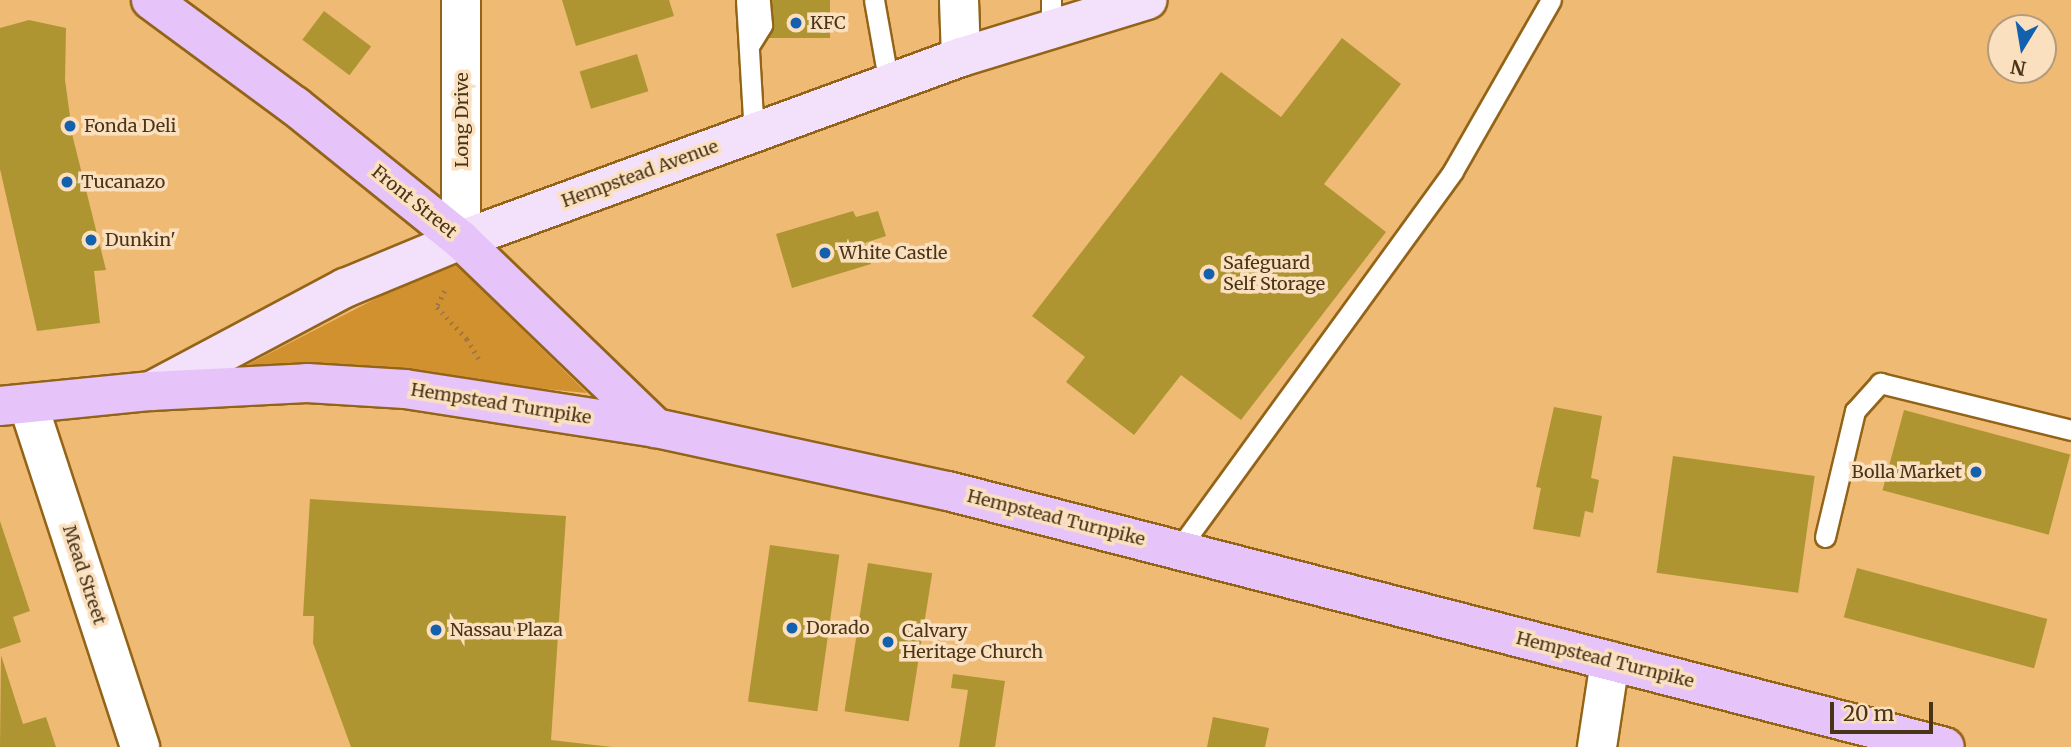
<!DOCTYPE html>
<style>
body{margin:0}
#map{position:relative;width:2071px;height:747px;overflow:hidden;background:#eeba74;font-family:Merriweather,serif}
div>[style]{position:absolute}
.green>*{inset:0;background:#d1912e}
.building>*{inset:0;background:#af9532;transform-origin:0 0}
.path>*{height:4.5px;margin-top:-2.25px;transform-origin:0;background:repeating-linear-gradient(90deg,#9e7947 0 2px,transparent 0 7px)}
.roads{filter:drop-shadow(2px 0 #936418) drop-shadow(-2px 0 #936418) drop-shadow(0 2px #936418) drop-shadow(0 -2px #936418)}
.lane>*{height:19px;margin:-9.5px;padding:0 9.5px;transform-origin:9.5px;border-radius:9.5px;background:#fff}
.street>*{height:38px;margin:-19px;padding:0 19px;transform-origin:19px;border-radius:19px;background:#fff}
.secondary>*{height:38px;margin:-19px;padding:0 19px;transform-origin:19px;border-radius:19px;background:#f3e1fc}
.primary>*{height:38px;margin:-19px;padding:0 19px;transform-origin:19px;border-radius:19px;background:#e6c3f9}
.dots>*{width:19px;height:19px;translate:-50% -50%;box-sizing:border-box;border:4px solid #fbe0bf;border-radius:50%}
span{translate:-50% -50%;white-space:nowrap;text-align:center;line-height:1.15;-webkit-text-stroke:7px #fbe0bf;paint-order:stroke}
.poi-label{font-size:18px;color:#493417}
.left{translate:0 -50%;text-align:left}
.right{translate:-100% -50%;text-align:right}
.street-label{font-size:18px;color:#493417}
.north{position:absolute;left:1987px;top:14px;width:70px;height:70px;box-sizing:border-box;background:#fbe0bf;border:2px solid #b49b7c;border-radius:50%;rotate:191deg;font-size:19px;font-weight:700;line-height:28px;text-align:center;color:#493417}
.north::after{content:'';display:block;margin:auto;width:24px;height:32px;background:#1360af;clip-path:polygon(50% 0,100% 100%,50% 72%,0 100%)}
.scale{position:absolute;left:1830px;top:702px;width:103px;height:32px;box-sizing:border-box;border:4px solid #493417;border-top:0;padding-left:9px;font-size:21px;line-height:24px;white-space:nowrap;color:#493417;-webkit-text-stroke:5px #fbe0bf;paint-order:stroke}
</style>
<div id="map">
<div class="green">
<div style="clip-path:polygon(451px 260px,587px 393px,345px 370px,245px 366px)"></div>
</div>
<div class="building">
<div style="clip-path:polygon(562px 0,669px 0,674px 16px,576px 46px)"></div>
<div style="left:769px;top:0;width:61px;height:38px"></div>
<div style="left:324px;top:11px;width:59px;height:36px;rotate:37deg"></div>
<div style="clip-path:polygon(29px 20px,66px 28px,65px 80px,73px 138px,106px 270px,94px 271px,100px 323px,37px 331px,0 169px,0 28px)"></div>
<div style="clip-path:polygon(1342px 38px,1401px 84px,1324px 184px,1386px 232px,1241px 420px,1181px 375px,1134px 435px,1066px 382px,1085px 357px,1032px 316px,1221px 72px,1281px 117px)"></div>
<div style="left:637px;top:54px;width:39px;height:60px;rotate:73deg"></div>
<div style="clip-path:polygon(853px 211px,856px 217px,878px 211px,886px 236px,865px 243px,871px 264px,792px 288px,776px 234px)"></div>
<div style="clip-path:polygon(1554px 407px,1602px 416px,1591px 478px,1599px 480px,1593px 513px,1585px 511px,1580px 537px,1533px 529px,1541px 488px,1536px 487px)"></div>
<div style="left:1904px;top:410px;width:172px;height:83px;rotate:15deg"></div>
<div style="left:1673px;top:456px;width:143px;height:118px;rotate:8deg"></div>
<div style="clip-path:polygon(310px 499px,566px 516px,551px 740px,612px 747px,351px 747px,313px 643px,314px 616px,303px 616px)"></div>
<div style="clip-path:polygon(0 521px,30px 611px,13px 617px,21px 642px,0 649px)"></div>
<div style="left:770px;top:545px;width:70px;height:158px;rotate:8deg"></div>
<div style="left:868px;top:563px;width:65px;height:150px;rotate:9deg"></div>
<div style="left:1857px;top:568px;width:197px;height:51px;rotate:15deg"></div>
<div style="clip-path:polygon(1px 655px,23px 724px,46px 717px,56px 747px,0 747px)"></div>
<div style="clip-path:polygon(953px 674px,1005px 681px,995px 747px,959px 747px,968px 690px,951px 688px)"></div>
<div style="clip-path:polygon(1213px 717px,1269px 728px,1265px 747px,1207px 747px)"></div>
</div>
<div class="path">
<div style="left:445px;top:291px;width:18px;rotate:117deg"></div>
<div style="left:437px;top:307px;width:44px;rotate:46.8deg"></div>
<div style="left:467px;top:339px;width:23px;rotate:59deg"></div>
</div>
<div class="roads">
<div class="lane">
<div style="left:746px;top:0;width:133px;rotate:86.6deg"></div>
<div style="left:874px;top:0;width:85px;rotate:79.9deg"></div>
<div style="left:1051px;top:30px;width:30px;rotate:-90deg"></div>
<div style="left:749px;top:46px;width:25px;rotate:-58deg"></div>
<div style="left:762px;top:25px;width:25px;rotate:-95deg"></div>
<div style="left:1825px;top:537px;width:130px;rotate:-76.6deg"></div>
<div style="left:1855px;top:411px;width:38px;rotate:-48deg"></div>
<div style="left:1880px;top:383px;width:197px;rotate:13.8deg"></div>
<div style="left:1178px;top:550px;width:468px;rotate:-54deg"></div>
<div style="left:1453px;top:171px;width:197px;rotate:-60.2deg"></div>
</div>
<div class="street">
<div style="left:959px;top:0;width:57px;rotate:88deg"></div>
<div style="left:461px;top:240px;width:240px;rotate:-90deg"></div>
<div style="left:28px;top:404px;width:361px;rotate:71.9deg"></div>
<div style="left:1597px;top:747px;width:87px;rotate:-81.4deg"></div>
</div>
<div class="secondary">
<div style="left:151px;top:391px;width:220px;rotate:-28deg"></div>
<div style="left:345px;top:288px;width:126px;rotate:-22.5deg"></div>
<div style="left:461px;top:240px;width:532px;rotate:-20.1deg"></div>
<div style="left:961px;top:57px;width:195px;rotate:-17deg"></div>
</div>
<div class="primary">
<div style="left:151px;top:0;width:179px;rotate:36.4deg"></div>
<div style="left:295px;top:106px;width:213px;rotate:38.9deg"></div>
<div style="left:461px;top:240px;width:271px;rotate:44deg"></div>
<div style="left:0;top:406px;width:152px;rotate:-5.7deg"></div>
<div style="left:151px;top:391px;width:156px;rotate:-2.9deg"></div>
<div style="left:307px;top:383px;width:98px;rotate:3.5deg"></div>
<div style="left:405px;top:389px;width:254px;rotate:8.8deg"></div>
<div style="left:656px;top:428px;width:299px;rotate:12.2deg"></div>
<div style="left:948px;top:491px;width:1029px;rotate:14.4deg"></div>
</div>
</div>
<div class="dots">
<div style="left:796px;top:23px;background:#1360af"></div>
<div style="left:70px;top:126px;background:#1360af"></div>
<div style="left:67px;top:182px;background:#1360af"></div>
<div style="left:91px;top:240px;background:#1360af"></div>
<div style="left:825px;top:253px;background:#1360af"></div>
<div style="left:1209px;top:274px;background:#1360af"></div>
<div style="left:1976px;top:472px;background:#1360af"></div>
<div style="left:792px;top:628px;background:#1360af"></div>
<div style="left:436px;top:630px;background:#1360af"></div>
<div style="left:888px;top:642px;background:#1360af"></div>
</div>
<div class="poi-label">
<span class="left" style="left:810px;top:23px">KFC</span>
<span class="left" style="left:84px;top:126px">Fonda Deli</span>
<span class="left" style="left:81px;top:182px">Tucanazo</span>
<span class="left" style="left:105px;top:240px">Dunkin'</span>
<span class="left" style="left:839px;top:253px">White Castle</span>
<span class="left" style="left:1223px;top:274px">Safeguard<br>Self Storage</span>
<span class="right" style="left:1962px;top:472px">Bolla Market</span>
<span class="left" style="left:806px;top:628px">Dorado</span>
<span class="left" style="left:450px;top:630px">Nassau Plaza</span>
<span class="left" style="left:902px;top:642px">Calvary<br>Heritage Church</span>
</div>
<div class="street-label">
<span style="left:462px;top:120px;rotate:-90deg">Long Drive</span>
<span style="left:640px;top:174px;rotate:-20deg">Hempstead Avenue</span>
<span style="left:414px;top:202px;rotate:39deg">Front Street</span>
<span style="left:501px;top:404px;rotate:9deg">Hempstead Turnpike</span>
<span style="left:1056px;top:518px;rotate:14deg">Hempstead Turnpike</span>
<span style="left:84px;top:575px;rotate:72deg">Mead Street</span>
<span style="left:1605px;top:660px;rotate:14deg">Hempstead Turnpike</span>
</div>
<div class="north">N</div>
<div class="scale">20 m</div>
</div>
